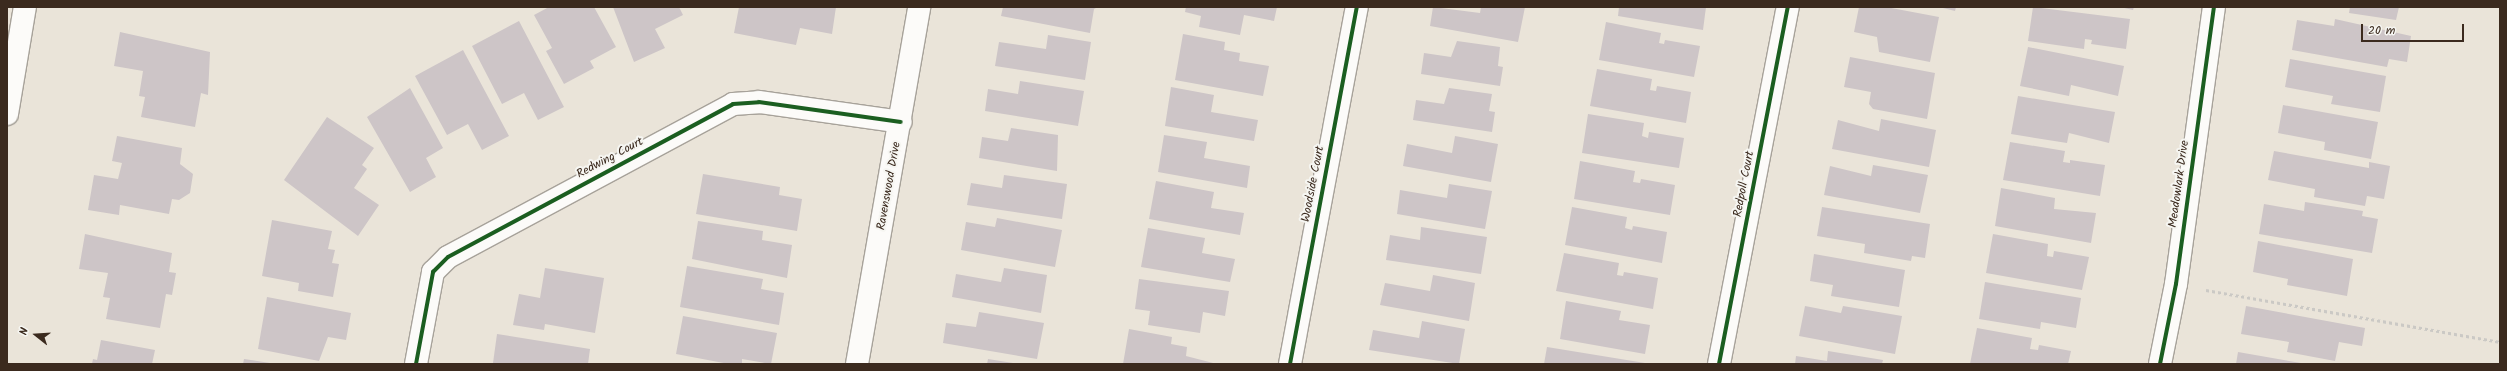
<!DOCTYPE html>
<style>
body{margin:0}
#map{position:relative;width:2507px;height:371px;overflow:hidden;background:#eae4d9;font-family:Kalam,sans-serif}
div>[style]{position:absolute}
.building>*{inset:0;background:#cdc5c7}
.path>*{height:2.5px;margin-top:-1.25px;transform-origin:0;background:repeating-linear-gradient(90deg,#cbc9c5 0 3px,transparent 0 6px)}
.roads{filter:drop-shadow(1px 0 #a7a29a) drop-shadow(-1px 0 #a7a29a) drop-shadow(0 1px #a7a29a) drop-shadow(0 -1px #a7a29a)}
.street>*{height:22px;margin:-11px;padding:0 11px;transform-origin:11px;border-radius:11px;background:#fcfbf9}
.secondary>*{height:22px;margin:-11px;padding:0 11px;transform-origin:11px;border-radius:11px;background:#fcfbf9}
.cycleway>*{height:4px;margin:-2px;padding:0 2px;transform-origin:2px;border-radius:2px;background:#1b5e20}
span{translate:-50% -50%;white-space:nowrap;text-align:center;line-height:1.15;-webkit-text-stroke:4px #f6f6f2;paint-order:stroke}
.street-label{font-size:12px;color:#3b2a1e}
.frame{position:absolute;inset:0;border:8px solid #3b2a1e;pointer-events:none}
.north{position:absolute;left:16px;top:315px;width:40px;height:40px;-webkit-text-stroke:3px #f6f6f2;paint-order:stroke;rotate:287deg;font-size:11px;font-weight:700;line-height:16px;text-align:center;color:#3b2a1e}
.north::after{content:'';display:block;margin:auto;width:14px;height:18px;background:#3b2a1e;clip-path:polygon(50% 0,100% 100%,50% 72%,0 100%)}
.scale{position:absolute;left:2361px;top:24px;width:103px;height:18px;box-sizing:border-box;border:2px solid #3b2a1e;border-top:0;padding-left:5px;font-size:12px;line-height:14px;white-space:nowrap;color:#3b2a1e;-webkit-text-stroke:3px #f6f6f2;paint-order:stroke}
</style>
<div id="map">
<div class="building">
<div style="clip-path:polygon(549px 7px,594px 7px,616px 47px,590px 61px,594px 68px,564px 84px,546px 51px,552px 48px,534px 15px)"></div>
<div style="clip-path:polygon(613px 7px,679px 7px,683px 15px,655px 29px,665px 48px,634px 62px)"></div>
<div style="clip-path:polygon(739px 7px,836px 7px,832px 34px,800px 28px,796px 45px,734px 33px)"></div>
<div style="clip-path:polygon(1003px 7px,1098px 7px,1094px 9px,1090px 33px,1001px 16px)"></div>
<div style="clip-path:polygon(1186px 7px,1277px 7px,1274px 21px,1244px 15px,1240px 35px,1199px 27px,1201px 16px,1185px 12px)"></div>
<div style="clip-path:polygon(1433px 7px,1480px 13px,1481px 7px,1525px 7px,1518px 42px,1430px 26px)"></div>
<div style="clip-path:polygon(1619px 7px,1706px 7px,1703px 30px,1618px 16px)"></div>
<div style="clip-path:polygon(1859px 7px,1886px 7px,1939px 17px,1930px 62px,1879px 52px,1877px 37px,1854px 32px)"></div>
<div style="clip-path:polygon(1939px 7px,1956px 7px,1955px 11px)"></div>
<div style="clip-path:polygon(2033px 7px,2130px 19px,2126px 49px,2091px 44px,2092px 40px,2085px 39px,2084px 49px,2028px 41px)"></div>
<div style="clip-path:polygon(2120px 7px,2134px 7px,2133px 10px)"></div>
<div style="clip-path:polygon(2350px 7px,2399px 7px,2396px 20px,2349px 13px)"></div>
<div style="clip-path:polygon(2335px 19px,2411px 36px,2407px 62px,2389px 59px,2387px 67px,2292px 50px,2297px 20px,2334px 26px)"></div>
<div style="clip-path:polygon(519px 21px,564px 107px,538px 120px,524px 93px,502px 104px,472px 46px)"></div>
<div style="clip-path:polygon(1606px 22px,1661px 33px,1659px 43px,1664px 44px,1665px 40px,1700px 46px,1694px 77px,1599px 60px)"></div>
<div style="clip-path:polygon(120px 32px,210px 52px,208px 95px,201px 93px,195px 127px,141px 117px,145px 97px,139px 96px,143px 71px,114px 66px)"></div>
<div style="clip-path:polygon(1183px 34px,1225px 42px,1224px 50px,1240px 53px,1239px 61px,1269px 66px,1263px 96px,1175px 80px)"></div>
<div style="clip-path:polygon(1048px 35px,1091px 42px,1085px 80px,995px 66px,999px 42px,1046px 49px)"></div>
<div style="clip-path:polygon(1457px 41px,1500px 47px,1498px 66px,1503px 67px,1500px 86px,1421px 74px,1424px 53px,1451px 57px)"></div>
<div style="clip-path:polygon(2028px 47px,2124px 66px,2118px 96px,2071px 85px,2069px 96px,2020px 86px)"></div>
<div style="clip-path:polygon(463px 50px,509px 136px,482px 150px,468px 124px,447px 135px,415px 76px)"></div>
<div style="clip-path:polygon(1850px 57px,1935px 73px,1927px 119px,1873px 109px,1869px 104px,1871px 92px,1844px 87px)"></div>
<div style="clip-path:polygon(2290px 59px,2386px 76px,2380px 112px,2331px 104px,2333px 96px,2285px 87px)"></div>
<div style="clip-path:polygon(1597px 69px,1652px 79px,1650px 90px,1656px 91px,1657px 86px,1691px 92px,1686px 123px,1590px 106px)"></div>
<div style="clip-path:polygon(1020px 81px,1084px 91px,1078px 126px,985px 111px,988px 89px,1018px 94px)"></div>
<div style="clip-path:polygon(1171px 87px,1214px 95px,1211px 112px,1258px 120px,1254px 141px,1165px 126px)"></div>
<div style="clip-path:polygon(410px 88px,443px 148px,426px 158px,436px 177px,410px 192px,367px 117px)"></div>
<div style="clip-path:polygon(1449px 88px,1492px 94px,1489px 111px,1495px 112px,1492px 132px,1413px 120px,1416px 100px,1444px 104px)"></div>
<div style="clip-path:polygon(2018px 96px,2115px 112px,2109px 143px,2069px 133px,2067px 143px,2011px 134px)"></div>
<div style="clip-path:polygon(2283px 105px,2378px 122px,2371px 159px,2324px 150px,2325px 142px,2278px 133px)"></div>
<div style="clip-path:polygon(1588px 114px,1644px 123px,1642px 136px,1648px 138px,1649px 132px,1684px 138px,1679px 168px,1582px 153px)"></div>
<div style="clip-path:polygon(327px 117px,374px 148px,362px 165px,367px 169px,354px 188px,379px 205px,358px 236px,284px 180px)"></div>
<div style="clip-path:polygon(1881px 119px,1936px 130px,1929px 167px,1832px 149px,1838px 120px,1879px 131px)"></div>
<div style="clip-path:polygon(1011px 128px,1058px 135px,1057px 171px,979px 158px,982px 137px,1008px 141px)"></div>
<div style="clip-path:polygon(1164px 135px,1207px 142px,1204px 158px,1250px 166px,1247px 188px,1158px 172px)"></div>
<div style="clip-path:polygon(117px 136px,182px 148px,180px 164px,193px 174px,190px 193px,179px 200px,172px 199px,169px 214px,120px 205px,119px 215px,88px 210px,94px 175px,118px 179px,122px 163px,112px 161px)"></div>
<div style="clip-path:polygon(1455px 136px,1498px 144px,1491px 182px,1403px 166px,1407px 144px,1452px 153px)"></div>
<div style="clip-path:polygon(2010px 142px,2065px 151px,2063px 162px,2070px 163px,2070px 160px,2105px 165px,2100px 196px,2003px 180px)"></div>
<div style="clip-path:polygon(2274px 151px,2369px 168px,2369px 162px,2390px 166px,2384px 199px,2367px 196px,2365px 206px,2314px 197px,2315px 189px,2268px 180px)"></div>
<div style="clip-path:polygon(1580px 161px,1635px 171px,1633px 182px,1640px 183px,1641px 179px,1675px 185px,1670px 215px,1574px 199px)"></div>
<div style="clip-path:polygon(1873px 165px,1928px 175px,1920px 213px,1824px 195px,1830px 166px,1871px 176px)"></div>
<div style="clip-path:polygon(703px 174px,780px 187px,779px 195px,802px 199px,797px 231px,696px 214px)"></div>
<div style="clip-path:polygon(1004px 175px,1067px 184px,1062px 219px,967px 205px,971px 183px,1002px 188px)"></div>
<div style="clip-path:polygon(1156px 181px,1214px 192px,1211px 208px,1244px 213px,1240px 235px,1149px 219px)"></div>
<div style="clip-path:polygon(1449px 184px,1492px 191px,1485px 229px,1397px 214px,1400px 190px,1447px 198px)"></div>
<div style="clip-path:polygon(2001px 188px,2055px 198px,2054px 209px,2096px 213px,2091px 243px,1995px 226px)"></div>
<div style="clip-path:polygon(2305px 202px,2363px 211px,2362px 216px,2378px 219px,2372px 253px,2259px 234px,2264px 204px,2304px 211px)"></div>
<div style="clip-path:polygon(1572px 207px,1627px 217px,1625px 228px,1632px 230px,1633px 226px,1667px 232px,1662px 263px,1565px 245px)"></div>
<div style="clip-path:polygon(1822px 207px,1930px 224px,1925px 258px,1912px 256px,1911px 261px,1864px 253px,1865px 244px,1817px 236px)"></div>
<div style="clip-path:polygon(997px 218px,1062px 230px,1055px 267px,961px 250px,966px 222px,995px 227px)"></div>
<div style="clip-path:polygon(272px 220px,332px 231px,328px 249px,335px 250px,332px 263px,339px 264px,333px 297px,298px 291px,299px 283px,262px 276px)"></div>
<div style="clip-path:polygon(698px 221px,763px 231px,762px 240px,792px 245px,787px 278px,692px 259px)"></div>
<div style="clip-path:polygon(1421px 227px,1487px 237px,1481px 274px,1386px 260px,1390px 235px,1420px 240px)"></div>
<div style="clip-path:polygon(1148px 228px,1205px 238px,1202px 253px,1235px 259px,1230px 282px,1141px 267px)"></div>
<div style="clip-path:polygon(85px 234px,172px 253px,169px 272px,176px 273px,172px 295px,166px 294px,160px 328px,106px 319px,110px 298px,103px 297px,108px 273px,79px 269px)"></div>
<div style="clip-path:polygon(1993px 234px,2048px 244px,2047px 256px,2053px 257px,2054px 251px,2089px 257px,2082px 290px,1986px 273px)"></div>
<div style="clip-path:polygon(2258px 241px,2353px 259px,2347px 296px,2287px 285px,2288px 279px,2253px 272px)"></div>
<div style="clip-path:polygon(1564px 253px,1619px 263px,1617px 275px,1623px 276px,1624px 272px,1658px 278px,1653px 309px,1556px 291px)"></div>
<div style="clip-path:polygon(1814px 254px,1905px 270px,1899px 307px,1831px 296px,1833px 285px,1810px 281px)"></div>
<div style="clip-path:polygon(687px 266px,763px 279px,761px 289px,784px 293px,779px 325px,680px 307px)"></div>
<div style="clip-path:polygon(545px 268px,604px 278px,595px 333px,545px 324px,544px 330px,513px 325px,519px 294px,540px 298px)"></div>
<div style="clip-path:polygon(1004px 268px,1047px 275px,1041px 313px,952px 297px,956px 274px,1001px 282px)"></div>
<div style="clip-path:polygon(1433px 275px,1475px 283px,1469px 321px,1380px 305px,1385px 283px,1430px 291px)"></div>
<div style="clip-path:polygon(1139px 279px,1229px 291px,1225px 316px,1203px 312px,1200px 333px,1148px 325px,1150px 311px,1135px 309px)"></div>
<div style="clip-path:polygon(1985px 282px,2081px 298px,2076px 328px,2041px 322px,2040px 329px,1979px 319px)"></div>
<div style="clip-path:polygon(267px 297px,351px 313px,346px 340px,328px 337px,319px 361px,258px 349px)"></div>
<div style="clip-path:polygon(1566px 301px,1621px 311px,1619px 320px,1650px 325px,1645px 354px,1560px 339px)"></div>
<div style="clip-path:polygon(1805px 306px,1841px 313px,1843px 306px,1902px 316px,1895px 354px,1799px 336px)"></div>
<div style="clip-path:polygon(2246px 306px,2365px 328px,2362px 346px,2339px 342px,2335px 361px,2287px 352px,2289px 342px,2241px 334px)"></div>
<div style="clip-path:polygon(979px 312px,1044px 323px,1037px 359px,943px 343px,946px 323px,976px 327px)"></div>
<div style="clip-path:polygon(683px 316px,777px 333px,771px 364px,742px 359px,742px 364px,729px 364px,676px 354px)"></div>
<div style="clip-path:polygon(1422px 321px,1465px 329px,1459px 364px,1369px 350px,1373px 330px,1419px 338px)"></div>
<div style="clip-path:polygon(1977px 328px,2032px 338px,2030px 349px,2038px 350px,2039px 345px,2071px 351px,2068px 364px,1970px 364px)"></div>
<div style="clip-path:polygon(1129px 329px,1172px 337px,1171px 344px,1187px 347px,1186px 356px,1217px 364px,1123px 364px)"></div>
<div style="clip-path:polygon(497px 334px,590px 349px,588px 364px,493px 363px)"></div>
<div style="clip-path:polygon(101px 340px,155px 350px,152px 364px,92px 364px,93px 359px,97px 360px)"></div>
<div style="clip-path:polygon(1547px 347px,1645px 363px,1645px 364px,1544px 364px)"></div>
<div style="clip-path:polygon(1828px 351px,1883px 360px,1882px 364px,1795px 364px,1796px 356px,1827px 361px)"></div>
<div style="clip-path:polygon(2238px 352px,2301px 363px,2301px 364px,2236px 364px)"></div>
<div style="clip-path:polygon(244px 359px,270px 363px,270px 364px,243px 364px)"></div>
<div style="clip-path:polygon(988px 359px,1013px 363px,1013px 364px,987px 364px)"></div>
</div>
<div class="path">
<div style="left:2206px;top:290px;width:299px;rotate:10deg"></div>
</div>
<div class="roads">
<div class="street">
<div style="left:416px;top:364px;width:94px;rotate:-79.5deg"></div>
<div style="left:433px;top:272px;width:21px;rotate:-45deg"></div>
<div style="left:448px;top:257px;width:323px;rotate:-28.2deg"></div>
<div style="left:733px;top:104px;width:26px;rotate:-4deg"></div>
<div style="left:759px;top:102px;width:143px;rotate:8deg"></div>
<div style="left:857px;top:364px;width:362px;rotate:-80.1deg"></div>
<div style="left:1290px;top:364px;width:363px;rotate:-79.4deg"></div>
<div style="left:1719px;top:364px;width:364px;rotate:-79.1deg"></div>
<div style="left:2160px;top:364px;width:82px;rotate:-78.7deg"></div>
<div style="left:2176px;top:284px;width:280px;rotate:-82.2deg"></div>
</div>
<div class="secondary">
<div style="left:7px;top:114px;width:109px;rotate:-80.5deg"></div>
</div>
</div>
<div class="cycleway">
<div style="left:416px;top:364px;width:94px;rotate:-79.5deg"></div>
<div style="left:433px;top:272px;width:21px;rotate:-45deg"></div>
<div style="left:448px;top:257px;width:323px;rotate:-28.2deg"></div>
<div style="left:733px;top:104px;width:26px;rotate:-4deg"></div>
<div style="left:759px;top:102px;width:143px;rotate:8deg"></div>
<div style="left:1290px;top:364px;width:363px;rotate:-79.4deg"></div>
<div style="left:1719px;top:364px;width:364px;rotate:-79.1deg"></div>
<div style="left:2160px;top:364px;width:82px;rotate:-78.7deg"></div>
<div style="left:2176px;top:284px;width:280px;rotate:-82.2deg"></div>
</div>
<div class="street-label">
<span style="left:610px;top:158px;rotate:-28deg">Redwing Court</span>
<span style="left:1313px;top:184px;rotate:-79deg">Woodside Court</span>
<span style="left:1744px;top:184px;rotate:-79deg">Redpoll Court</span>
<span style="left:2179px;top:184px;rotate:-82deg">Meadowlark Drive</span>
<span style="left:889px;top:186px;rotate:-80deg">Ravenswood Drive</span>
</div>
<div class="frame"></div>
<div class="north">N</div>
<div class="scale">20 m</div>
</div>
